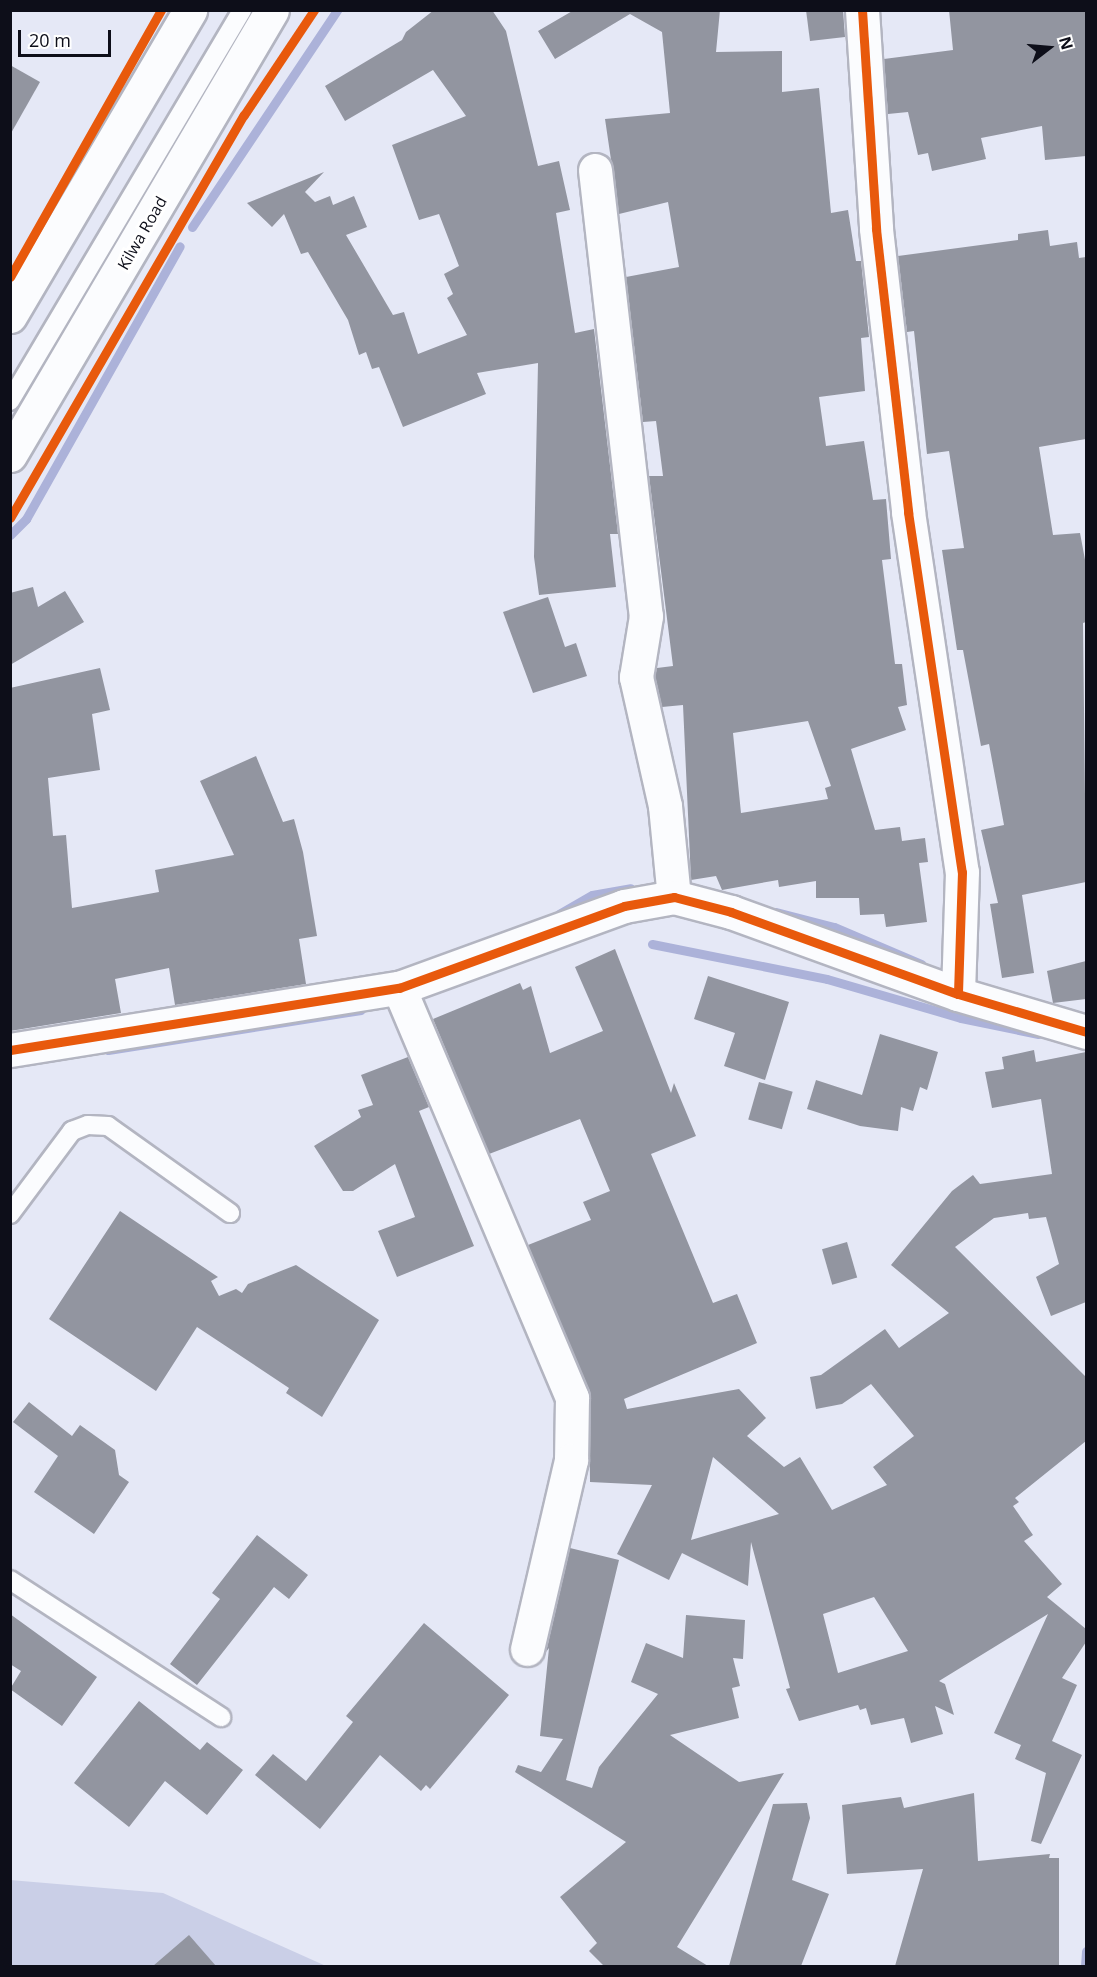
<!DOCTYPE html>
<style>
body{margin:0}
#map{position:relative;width:1097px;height:1977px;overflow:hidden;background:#e5e8f6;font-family:"Open Sans",sans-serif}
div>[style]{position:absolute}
.green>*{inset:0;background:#cacfe7}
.stream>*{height:9px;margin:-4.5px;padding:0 4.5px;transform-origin:4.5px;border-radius:4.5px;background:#acb2d9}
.building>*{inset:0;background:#9295a0;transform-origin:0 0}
.roads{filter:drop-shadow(2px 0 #b3b5c1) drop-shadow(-2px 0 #b3b5c1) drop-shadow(0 2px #b3b5c1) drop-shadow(0 -2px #b3b5c1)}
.lane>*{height:18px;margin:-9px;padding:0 9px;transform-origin:9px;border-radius:9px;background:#fbfcfe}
.street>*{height:33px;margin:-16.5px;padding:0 16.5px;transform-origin:16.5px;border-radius:16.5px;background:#fbfcfe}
.secondary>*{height:33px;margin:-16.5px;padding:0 16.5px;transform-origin:16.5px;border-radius:16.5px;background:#fbfcfe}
.highway>*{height:33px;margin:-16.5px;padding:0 16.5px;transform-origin:16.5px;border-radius:16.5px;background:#fbfcfe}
.cycleway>*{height:9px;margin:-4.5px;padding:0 4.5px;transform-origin:4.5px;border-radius:4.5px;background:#e8590c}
span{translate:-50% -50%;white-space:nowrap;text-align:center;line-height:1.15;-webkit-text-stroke:6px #fff;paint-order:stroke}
.street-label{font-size:16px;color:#0d0e19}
.frame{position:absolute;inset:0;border:12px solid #0d0e19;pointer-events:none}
.north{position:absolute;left:1019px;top:18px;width:60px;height:60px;-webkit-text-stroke:4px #fff;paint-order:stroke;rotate:74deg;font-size:16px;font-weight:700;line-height:24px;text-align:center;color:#0d0e19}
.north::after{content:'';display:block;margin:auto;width:21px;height:27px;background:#0d0e19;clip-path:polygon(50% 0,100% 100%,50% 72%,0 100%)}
.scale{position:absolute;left:18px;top:30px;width:93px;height:27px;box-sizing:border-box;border:3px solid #0d0e19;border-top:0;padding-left:8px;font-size:18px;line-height:21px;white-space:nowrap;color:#0d0e19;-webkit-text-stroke:4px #fff;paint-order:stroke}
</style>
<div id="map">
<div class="green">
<div style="clip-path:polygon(10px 1880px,163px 1893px,326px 1966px,11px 1966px)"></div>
</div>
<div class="stream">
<div style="left:192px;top:227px;width:261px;rotate:-56.2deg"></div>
<div style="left:10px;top:535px;width:23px;rotate:-45deg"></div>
<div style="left:26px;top:519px;width:313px;rotate:-60.6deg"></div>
<div style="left:776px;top:912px;width:60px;rotate:14.5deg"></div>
<div style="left:834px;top:927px;width:95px;rotate:23deg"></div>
<div style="left:559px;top:914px;width:38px;rotate:-30deg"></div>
<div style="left:592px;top:895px;width:39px;rotate:-10deg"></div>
<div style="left:652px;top:944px;width:178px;rotate:11.3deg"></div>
<div style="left:827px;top:979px;width:140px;rotate:16.2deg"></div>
<div style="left:961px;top:1018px;width:79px;rotate:11.7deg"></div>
<div style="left:108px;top:1050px;width:256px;rotate:-9deg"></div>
<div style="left:1085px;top:1966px;width:15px;rotate:-86deg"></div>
</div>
<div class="building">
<div style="clip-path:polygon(434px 10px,492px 10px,506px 31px,538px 166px,559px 161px,570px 210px,556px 213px,575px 333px,594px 329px,618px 534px,610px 534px,616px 587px,539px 595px,534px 557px,538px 363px,477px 373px,486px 394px,403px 427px,379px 367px,372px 369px,366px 352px,359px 355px,348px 320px,308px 252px,301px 254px,284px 214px,272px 227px,247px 203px,324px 172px,305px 192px,315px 202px,330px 196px,333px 205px,354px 196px,367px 227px,346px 235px,393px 315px,404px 312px,418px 354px,467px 335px,447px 298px,453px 294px,444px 274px,459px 266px,439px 214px,419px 220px,392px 145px,466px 116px,433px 70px,345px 121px,325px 86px,402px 40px,406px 32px)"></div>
<div style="clip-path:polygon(evenodd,574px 10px,720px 10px,716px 52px,782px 51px,782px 92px,819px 88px,831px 213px,848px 210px,856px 261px,861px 261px,869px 337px,861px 338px,865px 391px,819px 397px,826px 446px,864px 441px,873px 500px,886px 499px,891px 559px,882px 560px,895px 664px,902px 664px,907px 705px,898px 707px,906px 730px,851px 749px,875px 830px,900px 827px,902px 841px,925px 838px,928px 862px,919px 863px,927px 922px,886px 927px,884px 914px,860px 915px,859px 898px,816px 898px,816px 881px,779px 887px,778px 880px,722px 890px,716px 876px,691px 880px,683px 705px,662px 707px,655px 676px,657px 668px,673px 666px,649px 476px,663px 476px,656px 421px,643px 422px,626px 277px,679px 267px,668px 202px,619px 214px,605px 119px,670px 113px,662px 32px,630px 14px,555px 59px,538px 31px,574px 10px,808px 721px,831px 786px,825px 788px,828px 799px,741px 813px,733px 733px,808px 721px)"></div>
<div style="clip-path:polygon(806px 10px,843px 10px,845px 37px,810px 41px)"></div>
<div style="clip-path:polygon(949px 10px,1086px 10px,1086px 156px,1045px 160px,1042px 126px,981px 138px,986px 159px,932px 171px,928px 153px,918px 155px,908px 112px,888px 114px,884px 59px,953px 50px)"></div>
<div style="clip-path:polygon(10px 65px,40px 82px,10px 135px)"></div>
<div style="clip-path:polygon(1048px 230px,1050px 246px,1077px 242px,1079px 258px,1086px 257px,1086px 439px,1039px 447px,1053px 535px,1080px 533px,1086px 565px,1086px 622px,1083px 623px,1086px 882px,1022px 895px,1034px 973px,1002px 978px,990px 904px,998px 903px,981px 830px,1004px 825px,989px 744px,981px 746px,963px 650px,957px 650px,942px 550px,964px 548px,949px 451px,927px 454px,914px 331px,907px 332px,898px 256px,1018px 240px,1018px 234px)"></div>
<div style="clip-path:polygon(33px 587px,38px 607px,65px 591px,84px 622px,10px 665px,10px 593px)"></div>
<div style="clip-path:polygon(548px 597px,565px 647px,576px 643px,587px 676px,533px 693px,503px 612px)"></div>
<div style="clip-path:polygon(100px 668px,110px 710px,92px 714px,100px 770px,48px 778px,53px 836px,66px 835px,72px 908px,159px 892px,155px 870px,234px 855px,200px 781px,256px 756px,283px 822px,294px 819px,303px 852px,317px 936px,299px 939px,306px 984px,175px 1005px,169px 968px,115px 979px,121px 1013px,10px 1031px,10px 688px)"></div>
<div style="clip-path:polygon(evenodd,615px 949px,671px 1093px,674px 1083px,696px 1136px,651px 1154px,713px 1303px,737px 1294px,757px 1343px,624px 1399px,627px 1409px,739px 1389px,766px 1418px,747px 1436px,784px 1467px,800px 1457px,832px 1510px,887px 1485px,873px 1467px,914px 1436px,871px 1384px,842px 1404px,816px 1409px,810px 1377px,821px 1375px,885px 1329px,899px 1348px,949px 1313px,891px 1265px,952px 1191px,973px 1175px,980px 1184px,1052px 1174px,1041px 1099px,992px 1108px,985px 1072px,1004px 1069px,1002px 1057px,1034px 1050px,1036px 1062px,1086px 1052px,1086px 1302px,1051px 1316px,1036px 1277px,1059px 1264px,1046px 1217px,1029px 1219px,1028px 1213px,994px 1218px,955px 1247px,1086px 1377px,1086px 1441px,1015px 1498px,1019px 1502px,1013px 1506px,1033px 1535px,1024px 1541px,1062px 1584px,1047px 1597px,1086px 1629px,1086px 1642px,1062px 1678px,1077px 1685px,1052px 1741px,1082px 1755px,1041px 1844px,1031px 1841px,1046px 1773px,1015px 1759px,1021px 1745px,994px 1733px,1048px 1614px,939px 1681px,945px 1684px,954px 1715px,935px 1706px,943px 1734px,911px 1743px,904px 1718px,871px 1725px,866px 1708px,860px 1710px,858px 1705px,799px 1721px,786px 1689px,790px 1688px,751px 1542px,748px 1586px,682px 1553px,669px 1580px,617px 1554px,652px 1485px,590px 1482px,589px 1391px,528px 1245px,591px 1220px,583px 1202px,610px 1191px,580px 1119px,489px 1154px,433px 1019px,520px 983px,523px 990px,531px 986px,550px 1053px,603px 1031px,575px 967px,615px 949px,713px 1457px,779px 1514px,691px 1540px,713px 1457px,615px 949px,874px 1597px,908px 1651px,838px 1673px,823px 1614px,874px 1597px)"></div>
<div style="clip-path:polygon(1086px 961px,1086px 999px,1053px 1003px,1047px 971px)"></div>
<div style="clip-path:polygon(708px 976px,789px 1002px,765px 1080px,724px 1066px,735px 1033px,694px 1019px)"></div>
<div style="clip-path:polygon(880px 1034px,938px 1052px,927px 1090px,920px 1087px,913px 1111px,901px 1107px,898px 1131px,860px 1126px,807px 1109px,816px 1080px,862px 1095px)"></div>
<div style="clip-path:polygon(408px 1057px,429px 1107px,419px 1111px,474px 1246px,397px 1277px,378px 1231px,415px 1217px,395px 1164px,353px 1191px,343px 1191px,314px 1146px,361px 1117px,358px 1110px,373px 1105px,361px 1075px)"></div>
<div style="left:759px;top:1082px;width:35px;height:39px;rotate:16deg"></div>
<div style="clip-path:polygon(120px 1211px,218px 1277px,211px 1281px,219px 1296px,236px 1289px,242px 1293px,248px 1284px,296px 1265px,379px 1320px,322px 1417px,286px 1393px,289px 1388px,197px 1327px,156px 1391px,49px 1319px)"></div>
<div style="left:847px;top:1242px;width:37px;height:26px;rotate:74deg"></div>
<div style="clip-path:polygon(29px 1402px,72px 1436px,80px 1425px,115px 1450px,119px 1475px,129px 1482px,94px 1534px,34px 1492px,58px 1456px,13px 1422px)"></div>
<div style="clip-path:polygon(257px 1535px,308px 1575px,289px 1599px,274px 1587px,197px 1685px,170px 1664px,220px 1599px,212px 1593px)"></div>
<div style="clip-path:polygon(570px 1548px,619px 1560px,566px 1780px,592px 1788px,599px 1767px,658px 1694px,631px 1682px,646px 1643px,683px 1658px,686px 1615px,745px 1620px,743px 1659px,733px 1658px,740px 1686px,732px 1688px,739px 1718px,670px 1735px,739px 1782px,784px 1773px,677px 1947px,708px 1966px,604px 1966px,589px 1951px,597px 1943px,560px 1897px,626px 1842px,515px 1772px,518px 1765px,541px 1772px,563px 1739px,540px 1736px,549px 1648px,546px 1652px)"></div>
<div style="clip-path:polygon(10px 1614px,97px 1677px,62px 1726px,10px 1689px,21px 1671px,10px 1664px)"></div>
<div style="clip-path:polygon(424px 1623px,509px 1695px,430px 1789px,426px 1785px,421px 1791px,380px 1755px,320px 1829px,255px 1775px,273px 1754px,306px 1781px,353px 1722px,346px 1716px)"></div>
<div style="clip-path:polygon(139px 1701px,200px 1750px,207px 1742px,243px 1770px,207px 1815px,165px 1781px,129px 1827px,74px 1783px)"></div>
<div style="clip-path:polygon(974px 1793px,978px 1861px,1050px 1854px,1049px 1858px,1059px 1858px,1059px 1966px,895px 1966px,923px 1869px,847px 1874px,842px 1805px,901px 1797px,904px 1808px)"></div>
<div style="clip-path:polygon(807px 1803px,810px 1818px,792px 1880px,829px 1894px,801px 1966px,729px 1966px,773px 1804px)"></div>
<div style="clip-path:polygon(189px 1935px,216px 1966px,153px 1966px)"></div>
</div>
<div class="roads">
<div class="lane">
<div style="left:10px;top:401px;width:455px;rotate:-59.3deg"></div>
<div style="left:10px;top:1214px;width:104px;rotate:-53.2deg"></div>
<div style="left:72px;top:1131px;width:17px;rotate:-21deg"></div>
<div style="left:88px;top:1125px;width:20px;rotate:3deg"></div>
<div style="left:108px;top:1126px;width:150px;rotate:35.5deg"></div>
<div style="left:10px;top:1580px;width:252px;rotate:33deg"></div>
</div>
<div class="street">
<div style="left:862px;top:10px;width:219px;rotate:86.3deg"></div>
<div style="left:876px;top:229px;width:285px;rotate:83.5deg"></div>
<div style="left:908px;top:512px;width:364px;rotate:81.5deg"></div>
<div style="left:962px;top:872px;width:122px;rotate:91.9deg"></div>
<div style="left:595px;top:170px;width:449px;rotate:83.5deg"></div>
<div style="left:646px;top:616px;width:62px;rotate:99.3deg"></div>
<div style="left:636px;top:677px;width:132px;rotate:77.3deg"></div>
<div style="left:665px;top:806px;width:91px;rotate:84.4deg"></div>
<div style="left:399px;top:988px;width:445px;rotate:67.1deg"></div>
<div style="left:572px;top:1398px;width:62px;rotate:90.9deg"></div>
<div style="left:571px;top:1460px;width:194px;rotate:103.1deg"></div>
</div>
<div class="secondary">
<div style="left:10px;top:1050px;width:394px;rotate:-9.1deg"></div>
<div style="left:399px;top:988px;width:239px;rotate:-20deg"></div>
<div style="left:624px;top:906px;width:51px;rotate:-10.2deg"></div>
<div style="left:674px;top:897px;width:59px;rotate:14.7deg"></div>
<div style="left:731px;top:912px;width:241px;rotate:19.9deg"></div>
<div style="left:958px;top:994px;width:134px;rotate:16.5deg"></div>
</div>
<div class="highway">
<div style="left:10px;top:316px;width:355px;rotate:-59.5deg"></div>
<div style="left:10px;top:455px;width:516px;rotate:-59.51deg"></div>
</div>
</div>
<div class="cycleway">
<div style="left:862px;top:10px;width:219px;rotate:86.3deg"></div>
<div style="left:876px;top:229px;width:285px;rotate:83.5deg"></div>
<div style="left:908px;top:512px;width:364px;rotate:81.5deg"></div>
<div style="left:962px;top:872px;width:122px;rotate:91.9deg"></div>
<div style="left:10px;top:277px;width:307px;rotate:-60.5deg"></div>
<div style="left:10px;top:518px;width:466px;rotate:-59.9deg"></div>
<div style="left:244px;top:115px;width:126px;rotate:-56.3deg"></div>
<div style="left:10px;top:1050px;width:394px;rotate:-9.1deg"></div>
<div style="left:399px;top:988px;width:239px;rotate:-20deg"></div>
<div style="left:624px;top:906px;width:51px;rotate:-10.2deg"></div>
<div style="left:674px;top:897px;width:59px;rotate:14.7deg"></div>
<div style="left:731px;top:912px;width:241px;rotate:19.9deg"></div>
<div style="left:958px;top:994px;width:134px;rotate:16.5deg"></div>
</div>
<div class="street-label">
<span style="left:142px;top:233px;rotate:-60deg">Kilwa Road</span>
</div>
<div class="frame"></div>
<div class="north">N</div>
<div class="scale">20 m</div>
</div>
